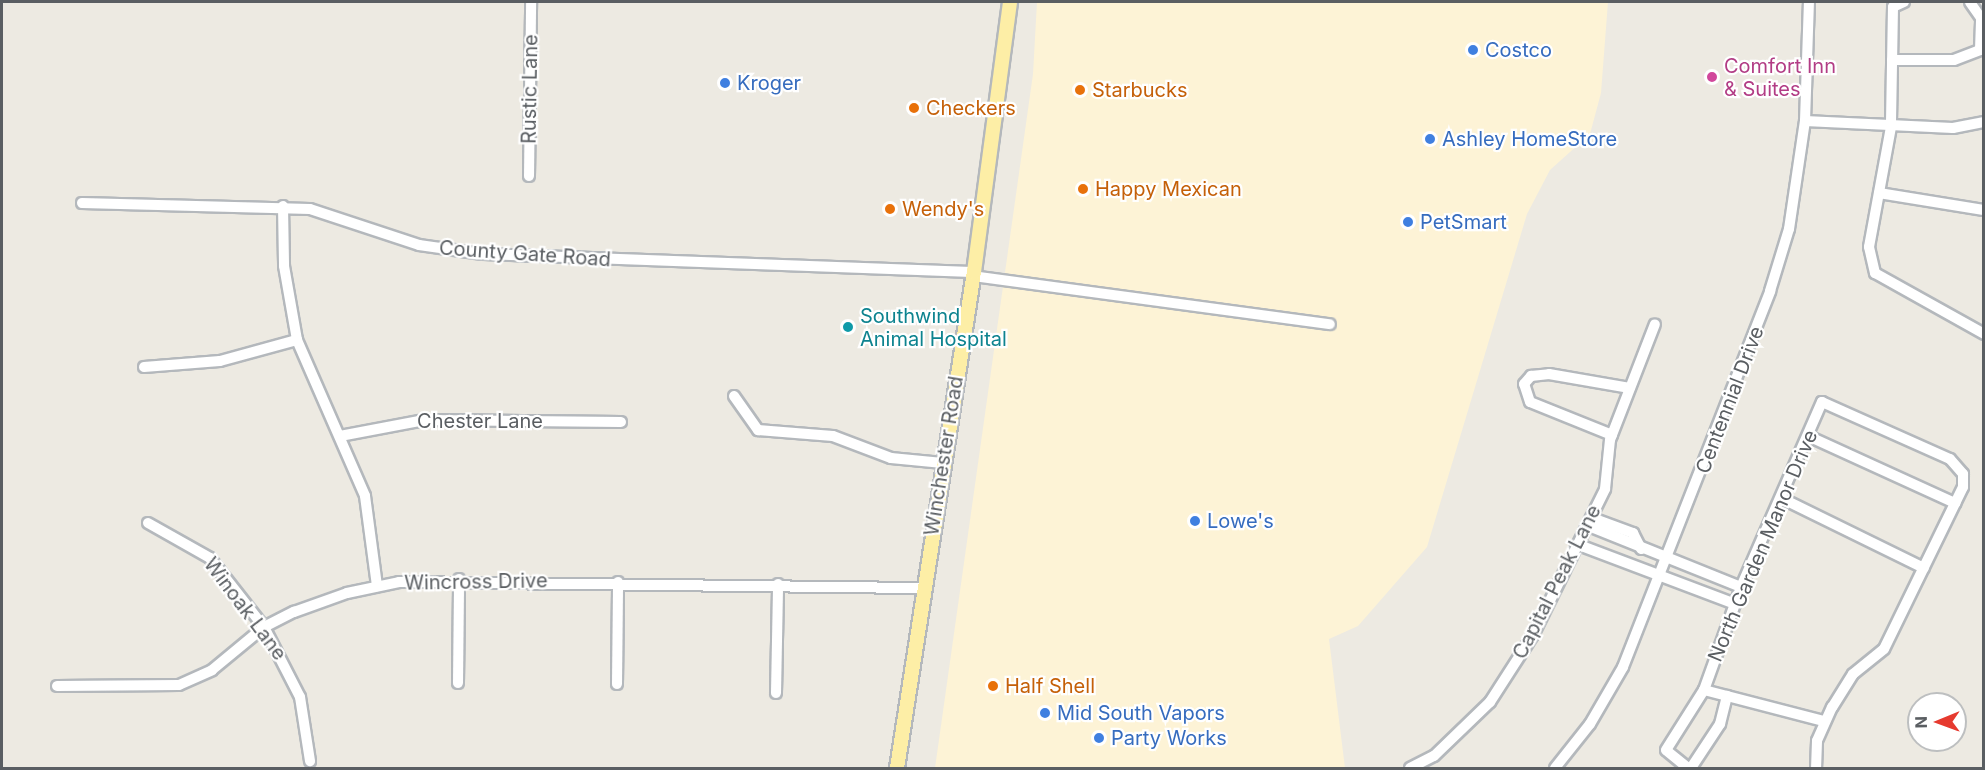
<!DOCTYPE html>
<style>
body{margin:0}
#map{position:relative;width:1985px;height:770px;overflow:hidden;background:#edeae2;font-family:Inter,sans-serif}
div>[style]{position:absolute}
.commercial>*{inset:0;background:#fdf3d6}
.roads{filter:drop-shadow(2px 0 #b4b8bc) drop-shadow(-2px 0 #b4b8bc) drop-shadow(0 2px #b4b8bc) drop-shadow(0 -2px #b4b8bc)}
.minor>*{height:10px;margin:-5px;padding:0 5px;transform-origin:5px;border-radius:5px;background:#fff}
.major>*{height:14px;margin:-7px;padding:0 7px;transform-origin:7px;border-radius:7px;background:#fdeea6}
.dots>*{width:16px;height:16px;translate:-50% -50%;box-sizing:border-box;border:3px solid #fff;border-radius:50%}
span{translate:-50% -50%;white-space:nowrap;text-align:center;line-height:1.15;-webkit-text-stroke:4.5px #fff;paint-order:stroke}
.shop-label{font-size:20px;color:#366cbe}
.left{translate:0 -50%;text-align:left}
.hotel-label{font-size:20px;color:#b23c85}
.street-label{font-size:20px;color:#5a5e62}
.food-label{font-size:20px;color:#c56008}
.culture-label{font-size:20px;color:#0d838f}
.frame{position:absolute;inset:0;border:3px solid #5a5e62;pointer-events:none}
.north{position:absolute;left:1907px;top:692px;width:60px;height:60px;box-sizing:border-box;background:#fff;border:2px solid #bdbfc0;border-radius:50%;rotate:269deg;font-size:16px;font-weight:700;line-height:24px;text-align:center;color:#5a5e62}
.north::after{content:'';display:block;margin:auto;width:21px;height:27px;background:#e63a2f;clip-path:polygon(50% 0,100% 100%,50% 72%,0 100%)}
</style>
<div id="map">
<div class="commercial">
<div style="clip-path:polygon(1037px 2px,1608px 2px,1601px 93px,1590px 134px,1550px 170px,1527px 214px,1427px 547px,1358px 626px,1329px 639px,1345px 768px,935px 768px,1033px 74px)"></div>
</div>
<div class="roads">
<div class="minor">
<div style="left:1904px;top:2px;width:12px;rotate:156deg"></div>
<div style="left:1893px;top:7px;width:120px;rotate:91deg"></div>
<div style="left:1891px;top:127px;width:122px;rotate:100.4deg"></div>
<div style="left:1869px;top:247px;width:27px;rotate:77deg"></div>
<div style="left:1875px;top:273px;width:125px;rotate:29.2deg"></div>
<div style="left:1892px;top:60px;width:62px"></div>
<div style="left:1954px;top:60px;width:28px;rotate:-21deg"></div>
<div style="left:1980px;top:50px;width:32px;rotate:-88deg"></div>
<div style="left:1981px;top:18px;width:19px;rotate:-125deg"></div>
<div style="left:1805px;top:121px;width:148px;rotate:2.7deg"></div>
<div style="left:1953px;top:128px;width:32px;rotate:-11deg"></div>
<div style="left:529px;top:176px;width:174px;rotate:-89.3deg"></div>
<div style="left:1879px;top:193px;width:106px;rotate:9.2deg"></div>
<div style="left:82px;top:203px;width:228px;rotate:1.5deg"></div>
<div style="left:310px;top:209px;width:115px;rotate:18.3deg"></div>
<div style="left:419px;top:245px;width:64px;rotate:8.1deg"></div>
<div style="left:482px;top:254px;width:492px;rotate:2.1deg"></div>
<div style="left:283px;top:206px;width:60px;rotate:89deg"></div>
<div style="left:284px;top:266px;width:75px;rotate:80deg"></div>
<div style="left:297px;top:340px;width:170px;rotate:66.4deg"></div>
<div style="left:365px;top:496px;width:91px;rotate:82.4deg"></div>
<div style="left:973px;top:276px;width:360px;rotate:7.7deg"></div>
<div style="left:144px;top:367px;width:76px;rotate:-4.5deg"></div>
<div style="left:220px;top:361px;width:80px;rotate:-15.3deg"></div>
<div style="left:734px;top:396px;width:42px;rotate:54.8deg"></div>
<div style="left:758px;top:430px;width:75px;rotate:4.6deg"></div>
<div style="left:833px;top:436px;width:62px;rotate:20.8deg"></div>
<div style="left:891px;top:458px;width:52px;rotate:5.5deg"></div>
<div style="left:1612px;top:435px;width:88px;rotate:-158.1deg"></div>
<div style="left:1530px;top:402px;width:19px;rotate:-108deg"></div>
<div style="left:1524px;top:384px;width:11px;rotate:-49deg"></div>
<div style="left:1531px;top:376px;width:18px;rotate:-6deg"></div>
<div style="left:1549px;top:374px;width:82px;rotate:9.8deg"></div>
<div style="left:340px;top:436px;width:86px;rotate:-10.7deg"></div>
<div style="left:425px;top:420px;width:196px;rotate:0.6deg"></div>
<div style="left:1808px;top:436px;width:162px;rotate:24.5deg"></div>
<div style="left:1781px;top:498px;width:159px;rotate:26.1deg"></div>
<div style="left:1592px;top:518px;width:44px;rotate:20.1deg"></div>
<div style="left:1633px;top:533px;width:18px;rotate:63deg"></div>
<div style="left:148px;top:523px;width:71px;rotate:29.4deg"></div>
<div style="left:210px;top:558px;width:88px;rotate:52deg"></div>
<div style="left:264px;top:627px;width:79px;rotate:62.8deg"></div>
<div style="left:300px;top:697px;width:65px;rotate:81.1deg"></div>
<div style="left:1589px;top:526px;width:164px;rotate:21.9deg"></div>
<div style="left:1579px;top:545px;width:167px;rotate:20.7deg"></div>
<div style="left:458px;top:683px;width:104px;rotate:-89.4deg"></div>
<div style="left:617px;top:684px;width:102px;rotate:-89.4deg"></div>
<div style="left:57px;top:686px;width:122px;rotate:-0.5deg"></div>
<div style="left:179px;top:685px;width:36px;rotate:-24deg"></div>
<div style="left:212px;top:670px;width:67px;rotate:-39.6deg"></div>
<div style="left:264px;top:627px;width:34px;rotate:-27deg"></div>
<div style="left:294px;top:612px;width:56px;rotate:-19.7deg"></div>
<div style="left:347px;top:593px;width:53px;rotate:-11.9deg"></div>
<div style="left:399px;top:582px;width:523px;rotate:0.66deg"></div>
<div style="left:1704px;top:690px;width:124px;rotate:14.5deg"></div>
<div style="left:776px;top:693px;width:109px;rotate:-88.9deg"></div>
<div style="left:1410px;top:768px;width:27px;rotate:-27deg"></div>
<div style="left:1434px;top:756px;width:78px;rotate:-44deg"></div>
<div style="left:1490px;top:702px;width:80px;rotate:-57.3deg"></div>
<div style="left:1533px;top:635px;width:163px;rotate:-63.7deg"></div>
<div style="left:1605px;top:489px;width:49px;rotate:-84.2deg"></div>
<div style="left:1610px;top:440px;width:124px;rotate:-68.8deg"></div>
<div style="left:1555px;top:768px;width:56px;rotate:-51.5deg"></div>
<div style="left:1590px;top:724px;width:66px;rotate:-59.9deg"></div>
<div style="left:1623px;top:667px;width:404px;rotate:-68.6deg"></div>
<div style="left:1770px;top:291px;width:65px;rotate:-73deg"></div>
<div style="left:1789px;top:229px;width:109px;rotate:-81.6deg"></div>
<div style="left:1805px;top:121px;width:119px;rotate:-88.1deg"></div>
<div style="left:1688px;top:768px;width:28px;rotate:-141deg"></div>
<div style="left:1666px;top:750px;width:71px;rotate:-57.7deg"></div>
<div style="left:1704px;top:690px;width:109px;rotate:-70.2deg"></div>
<div style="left:1741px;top:587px;width:202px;rotate:-66.4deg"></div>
<div style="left:1822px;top:402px;width:140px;rotate:24deg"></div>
<div style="left:1950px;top:459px;width:20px;rotate:49deg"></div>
<div style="left:1963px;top:474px;width:13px;rotate:90deg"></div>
<div style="left:1963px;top:487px;width:180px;rotate:116deg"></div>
<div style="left:1884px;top:649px;width:40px;rotate:141deg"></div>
<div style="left:1853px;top:674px;width:39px;rotate:122deg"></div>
<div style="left:1832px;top:707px;width:37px;rotate:114deg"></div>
<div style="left:1817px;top:741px;width:27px;rotate:92deg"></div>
<div style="left:1691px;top:768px;width:53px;rotate:-56.6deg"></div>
<div style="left:1720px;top:724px;width:29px;rotate:-76deg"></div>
</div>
<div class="major">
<div style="left:897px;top:768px;width:502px;rotate:-81.18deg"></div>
<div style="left:974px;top:272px;width:272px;rotate:-82.4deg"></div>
</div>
</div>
<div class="dots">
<div style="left:1473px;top:50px;background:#3f7fe0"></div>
<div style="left:1712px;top:77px;background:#d1479c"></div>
<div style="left:725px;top:83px;background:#3f7fe0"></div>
<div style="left:1080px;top:90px;background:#e8710a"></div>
<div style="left:914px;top:108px;background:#e8710a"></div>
<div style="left:1430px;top:139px;background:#3f7fe0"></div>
<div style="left:1083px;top:189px;background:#e8710a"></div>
<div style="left:890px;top:209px;background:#e8710a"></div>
<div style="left:1408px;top:222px;background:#3f7fe0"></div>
<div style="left:848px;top:327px;background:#0f9aa8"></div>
<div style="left:1195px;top:521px;background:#3f7fe0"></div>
<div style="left:993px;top:686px;background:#e8710a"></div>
<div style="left:1045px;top:713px;background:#3f7fe0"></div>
<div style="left:1099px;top:738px;background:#3f7fe0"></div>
</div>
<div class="shop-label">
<span class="left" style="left:1485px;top:50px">Costco</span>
<span class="left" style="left:737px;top:83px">Kroger</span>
<span class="left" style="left:1442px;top:139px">Ashley HomeStore</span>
<span class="left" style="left:1420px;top:222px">PetSmart</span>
<span class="left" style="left:1207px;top:521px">Lowe's</span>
<span class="left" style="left:1057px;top:713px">Mid South Vapors</span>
<span class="left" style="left:1111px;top:738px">Party Works</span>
</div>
<div class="hotel-label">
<span class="left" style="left:1724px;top:78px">Comfort Inn<br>&amp; Suites</span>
</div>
<div class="street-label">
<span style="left:530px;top:89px;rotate:-89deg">Rustic Lane</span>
<span style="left:525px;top:254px;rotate:4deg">County Gate Road</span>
<span style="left:1730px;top:400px;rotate:-69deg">Centennial Drive</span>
<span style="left:480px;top:421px">Chester Lane</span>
<span style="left:944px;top:456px;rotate:-81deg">Winchester Road</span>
<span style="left:1763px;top:546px;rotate:-67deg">North Garden Manor Drive</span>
<span style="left:476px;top:582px;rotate:-1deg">Wincross Drive</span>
<span style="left:1557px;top:582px;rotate:-63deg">Capital Peak Lane</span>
<span style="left:245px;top:609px;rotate:53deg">Winoak Lane</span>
</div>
<div class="food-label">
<span class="left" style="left:1092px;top:90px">Starbucks</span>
<span class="left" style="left:926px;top:108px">Checkers</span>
<span class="left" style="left:1095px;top:189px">Happy Mexican</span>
<span class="left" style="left:902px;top:209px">Wendy's</span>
<span class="left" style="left:1005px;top:686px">Half Shell</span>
</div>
<div class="culture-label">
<span class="left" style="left:860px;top:328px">Southwind<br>Animal Hospital</span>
</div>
<div class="frame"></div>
<div class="north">N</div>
</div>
